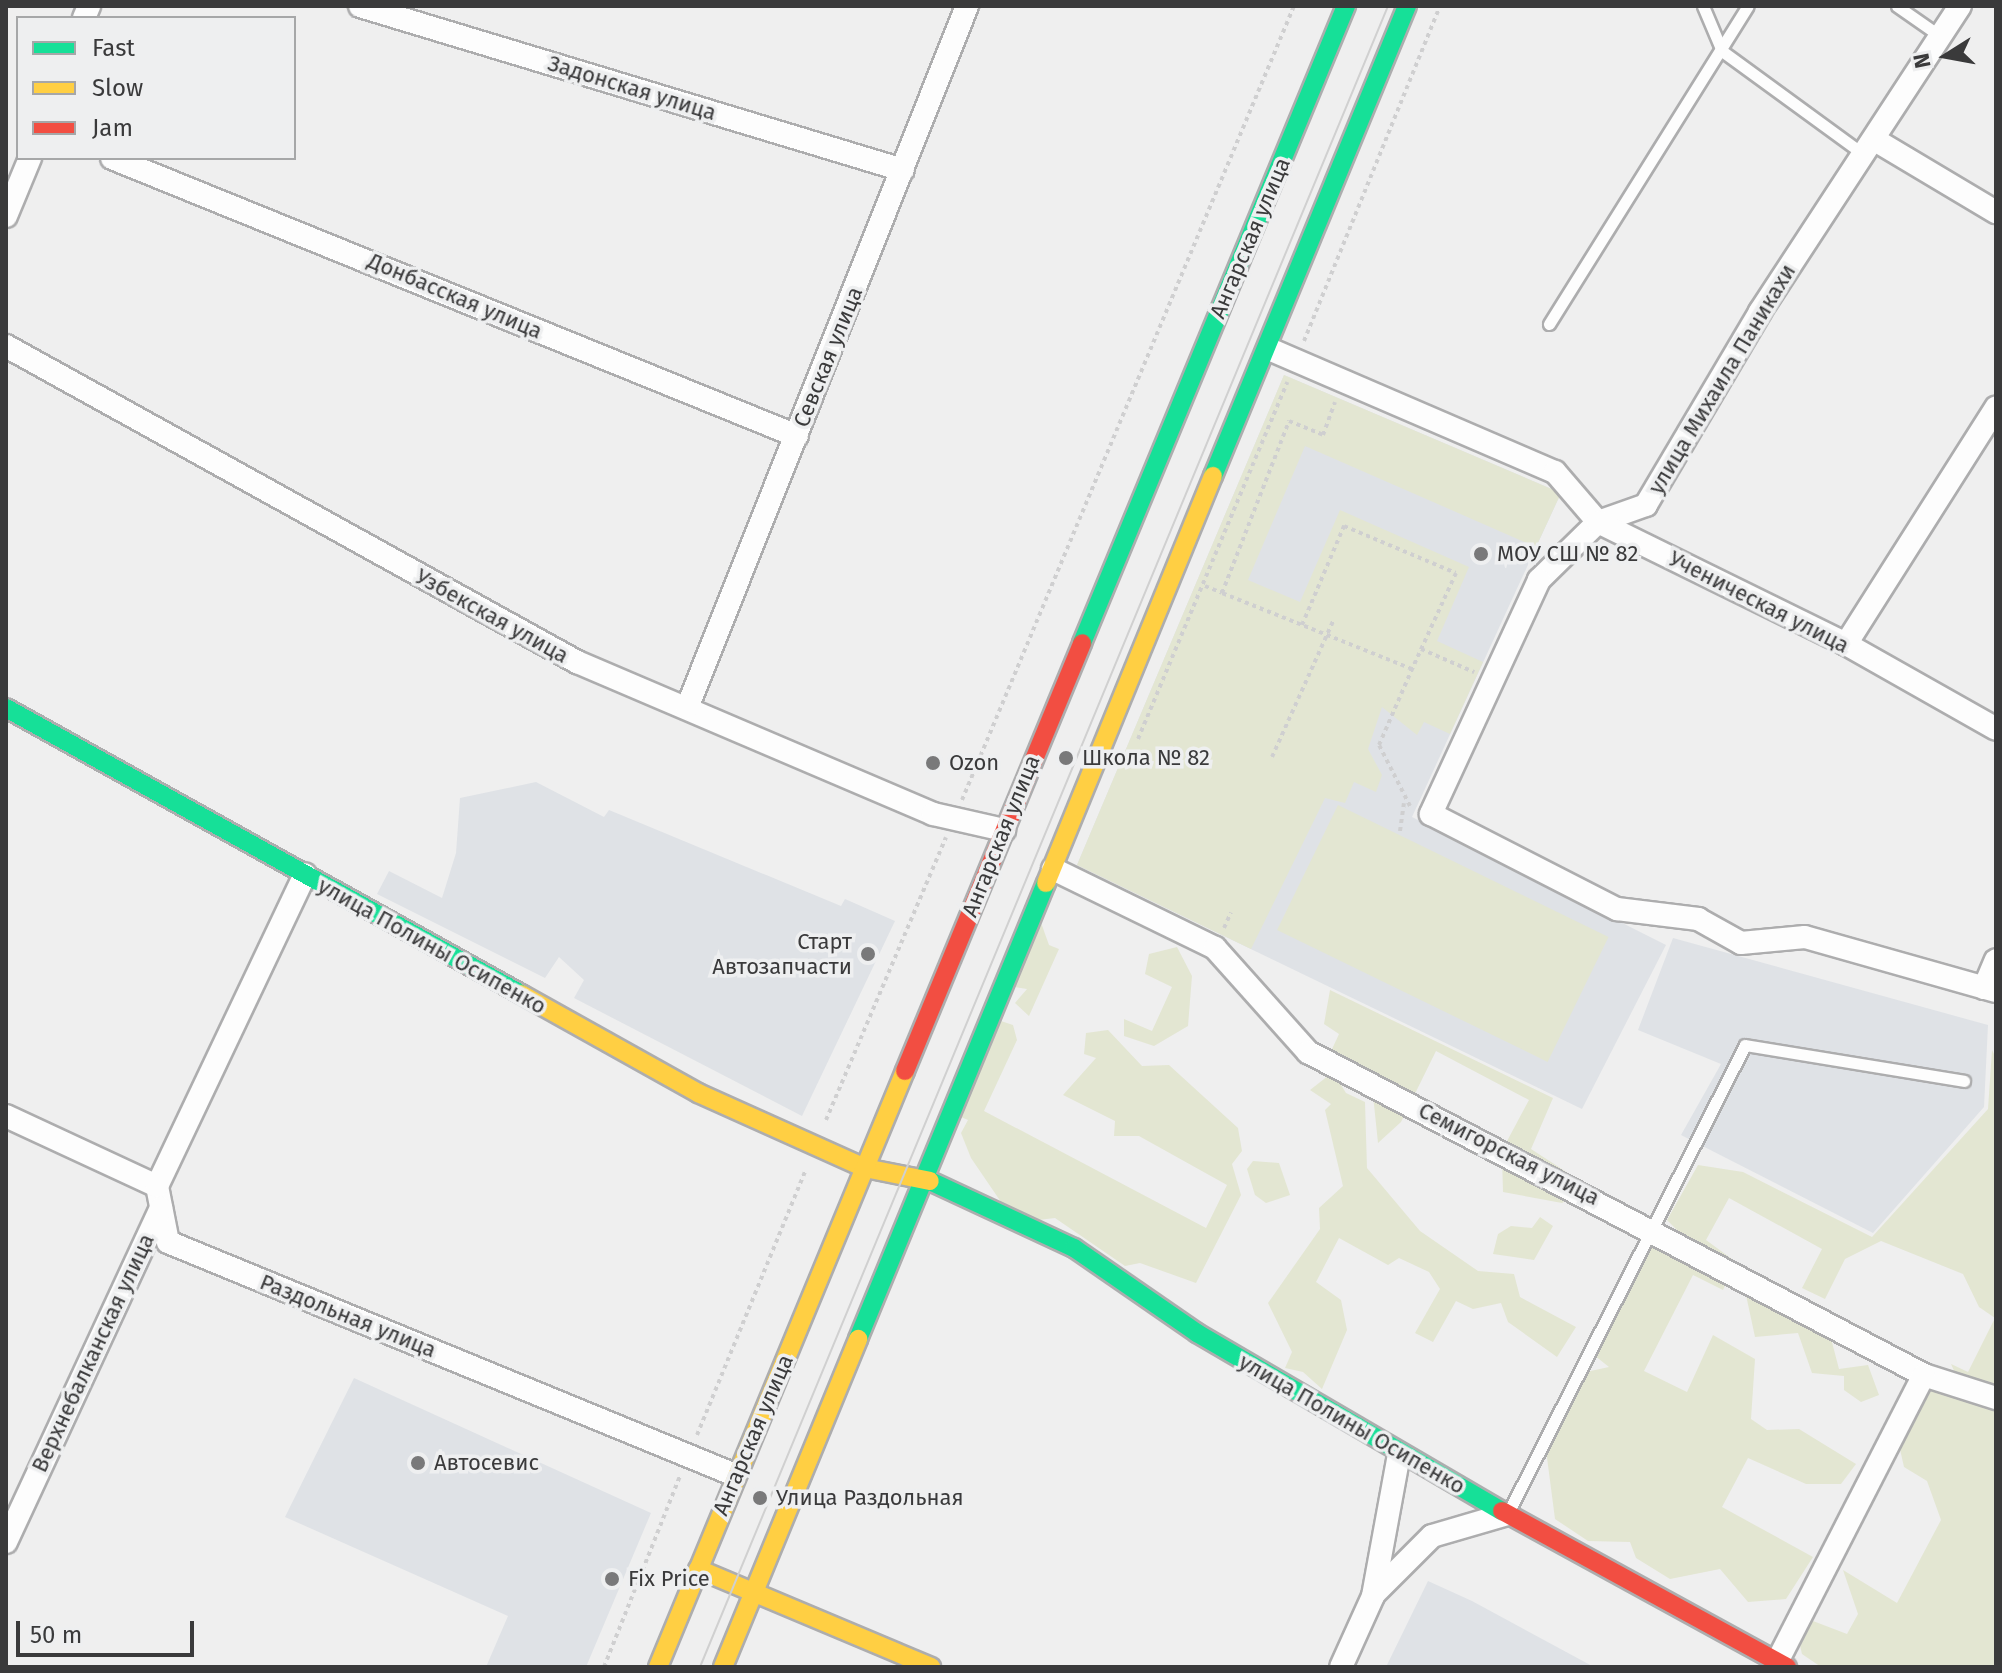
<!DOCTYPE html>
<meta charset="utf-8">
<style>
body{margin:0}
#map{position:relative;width:2002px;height:1673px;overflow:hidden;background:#efefef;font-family:"Fira Sans",sans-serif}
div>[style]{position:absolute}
.built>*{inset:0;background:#dfe2e6}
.green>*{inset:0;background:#e3e6d2;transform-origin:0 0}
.path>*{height:4px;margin-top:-2px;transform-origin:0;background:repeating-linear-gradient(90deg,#cfcfd0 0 4px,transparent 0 8px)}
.roads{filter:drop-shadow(2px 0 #adadae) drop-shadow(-2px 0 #adadae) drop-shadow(0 2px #adadae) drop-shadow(0 -2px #adadae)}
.lane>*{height:11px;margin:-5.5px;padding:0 5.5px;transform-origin:5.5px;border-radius:5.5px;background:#fdfdfd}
.street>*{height:22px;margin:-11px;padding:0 11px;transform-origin:11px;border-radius:11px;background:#fdfdfd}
.fast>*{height:18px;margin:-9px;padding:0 9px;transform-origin:9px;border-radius:9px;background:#16e098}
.slow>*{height:18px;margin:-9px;padding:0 9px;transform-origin:9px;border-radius:9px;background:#ffcf43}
.jam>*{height:18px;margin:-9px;padding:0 9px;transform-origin:9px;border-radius:9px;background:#f24e42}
.tram>*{height:2px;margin:-1px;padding:0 1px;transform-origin:1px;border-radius:1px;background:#d0d0d0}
.dots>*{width:22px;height:22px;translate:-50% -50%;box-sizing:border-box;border:4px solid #eeeff0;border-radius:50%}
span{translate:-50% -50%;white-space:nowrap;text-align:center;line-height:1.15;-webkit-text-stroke:7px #eeeff0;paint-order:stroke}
.street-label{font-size:22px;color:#3a3a3b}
.poi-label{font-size:22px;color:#3a3a3b}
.left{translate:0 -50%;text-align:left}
.right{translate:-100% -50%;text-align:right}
.frame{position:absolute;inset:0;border:8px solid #3a3a3b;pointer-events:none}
.legend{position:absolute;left:16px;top:16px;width:280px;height:144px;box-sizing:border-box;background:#eeeff0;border:2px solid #a6a7a8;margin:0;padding:10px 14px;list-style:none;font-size:24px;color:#3a3a3b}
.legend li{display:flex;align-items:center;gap:16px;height:40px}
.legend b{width:40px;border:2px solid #a6a7a8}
.north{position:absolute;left:1906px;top:16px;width:80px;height:80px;-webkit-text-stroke:6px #eeeff0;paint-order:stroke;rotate:259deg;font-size:22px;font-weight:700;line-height:32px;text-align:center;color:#3a3a3b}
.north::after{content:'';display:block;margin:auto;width:28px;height:36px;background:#3a3a3b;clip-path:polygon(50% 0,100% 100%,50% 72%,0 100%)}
.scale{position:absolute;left:16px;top:1621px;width:178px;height:36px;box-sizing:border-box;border:4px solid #3a3a3b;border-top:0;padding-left:10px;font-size:24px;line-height:28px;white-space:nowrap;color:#3a3a3b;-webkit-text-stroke:6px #eeeff0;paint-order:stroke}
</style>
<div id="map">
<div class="built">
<div style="clip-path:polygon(1284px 375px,1561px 493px,1412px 817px,1666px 945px,1582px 1109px,1077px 865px)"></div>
<div style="clip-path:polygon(536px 782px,604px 817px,609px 810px,841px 906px,845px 899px,895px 921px,802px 1116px,574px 998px,584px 980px,559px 957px,545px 978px,377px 894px,389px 871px,442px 898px,456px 853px,460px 798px)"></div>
<div style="clip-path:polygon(1673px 938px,1988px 1025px,1984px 1107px,1873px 1233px,1681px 1135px,1721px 1064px,1638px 1030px)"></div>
<div style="clip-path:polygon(354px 1378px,651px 1513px,586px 1667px,486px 1667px,508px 1616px,285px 1517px)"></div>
<div style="clip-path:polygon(1428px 1581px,1472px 1601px,1594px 1667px,1386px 1667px)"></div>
</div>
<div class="green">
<div style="clip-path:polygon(1284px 375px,1561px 493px,1536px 547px,1305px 446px,1248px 580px,1300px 602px,1340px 510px,1469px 567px,1437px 641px,1483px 662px,1450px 734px,1424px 722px,1417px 735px,1382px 707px,1368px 749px,1382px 775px,1376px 792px,1354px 782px,1345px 803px,1325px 798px,1251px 949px,1077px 865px)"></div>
<div style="left:1338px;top:805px;width:301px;height:139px;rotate:26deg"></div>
<div style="clip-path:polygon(1039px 917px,1049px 945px,1059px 949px,1029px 1016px,1015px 1003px,1027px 989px,1008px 986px)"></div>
<div style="clip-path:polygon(1177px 947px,1192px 976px,1188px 1026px,1154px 1046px,1124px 1036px,1124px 1019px,1152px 1031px,1172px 987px,1145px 974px,1149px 954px)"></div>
<div style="clip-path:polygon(1330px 990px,1553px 1098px,1531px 1149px,1588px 1186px,1562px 1203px,1503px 1192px,1502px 1158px,1480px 1156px,1480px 1142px,1506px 1143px,1529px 1100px,1436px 1051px,1401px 1122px,1378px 1143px,1373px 1095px,1327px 1060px,1339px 1034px,1324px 1024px)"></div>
<div style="clip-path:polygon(992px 1018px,1013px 1025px,1017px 1040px,984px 1111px,1206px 1228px,1227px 1185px,1139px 1136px,1114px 1136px,1115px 1121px,1063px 1095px,1096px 1058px,1084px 1054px,1086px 1033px,1108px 1030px,1142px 1066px,1169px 1065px,1238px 1128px,1242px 1151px,1232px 1164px,1241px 1195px,1196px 1283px,1140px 1263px,1125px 1266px,1055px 1218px,1038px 1220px,1001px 1202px,971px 1158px,961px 1133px,968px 1120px,954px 1114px)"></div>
<div style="clip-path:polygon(1992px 1050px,1996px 1058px,1996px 1667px,1821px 1667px,1802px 1654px,1797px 1633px,1813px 1621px,1847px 1634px,1858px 1614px,1843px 1570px,1897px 1603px,1941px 1520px,1927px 1481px,1904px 1467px,1897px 1436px,1930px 1385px,1956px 1375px,1951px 1364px,1968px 1372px,1995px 1318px,1979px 1307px,1963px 1274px,1881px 1241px,1845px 1259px,1825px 1299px,1802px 1288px,1822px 1249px,1729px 1198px,1706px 1240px,1736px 1262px,1723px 1290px,1693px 1275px,1644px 1371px,1687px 1392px,1713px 1335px,1755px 1359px,1751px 1419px,1767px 1430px,1799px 1429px,1856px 1464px,1841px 1484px,1806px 1484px,1748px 1458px,1722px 1507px,1813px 1557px,1786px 1599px,1748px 1602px,1720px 1569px,1670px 1579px,1636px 1558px,1630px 1542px,1588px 1541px,1555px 1519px,1546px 1450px,1586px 1372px,1609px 1367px,1594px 1355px,1656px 1238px,1679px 1232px,1667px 1220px,1698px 1165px,1743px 1172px,1872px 1237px,1988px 1109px)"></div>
<div style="clip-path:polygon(1333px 1072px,1346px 1093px,1365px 1102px,1367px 1168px,1420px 1231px,1478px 1271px,1514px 1274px,1520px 1297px,1576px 1327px,1557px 1357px,1508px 1322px,1501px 1303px,1473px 1309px,1456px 1301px,1433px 1342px,1415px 1333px,1440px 1289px,1429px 1272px,1399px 1258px,1388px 1265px,1339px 1238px,1316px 1282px,1341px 1300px,1347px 1330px,1322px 1389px,1303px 1372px,1285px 1368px,1292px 1352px,1268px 1303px,1320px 1229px,1319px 1208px,1343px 1186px,1325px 1110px,1331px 1104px,1310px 1090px)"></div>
<div style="clip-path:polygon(1253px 1161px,1279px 1163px,1290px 1195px,1266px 1203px,1255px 1195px,1247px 1169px)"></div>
<div style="clip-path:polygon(1540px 1217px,1553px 1226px,1534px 1260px,1493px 1254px,1498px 1234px,1511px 1226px,1532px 1228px)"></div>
<div style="clip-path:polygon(1743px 1281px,1828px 1327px,1839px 1369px,1868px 1365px,1879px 1395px,1861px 1402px,1844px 1390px,1844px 1376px,1812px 1373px,1798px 1333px,1755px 1337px)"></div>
</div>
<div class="path">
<div style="left:1304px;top:341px;width:362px;rotate:-67.9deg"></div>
<div style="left:1205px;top:586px;width:18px;rotate:22deg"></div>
<div style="left:1302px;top:625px;width:108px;rotate:-67deg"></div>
<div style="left:1344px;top:526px;width:121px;rotate:22.8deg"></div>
<div style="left:1456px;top:573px;width:106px;rotate:114.6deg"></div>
<div style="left:1412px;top:669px;width:205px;rotate:-158.2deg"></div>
<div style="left:1222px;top:593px;width:185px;rotate:-68.7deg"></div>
<div style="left:1289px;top:421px;width:37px;rotate:22deg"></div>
<div style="left:1323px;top:435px;width:35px;rotate:-70deg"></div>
<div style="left:1421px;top:649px;width:58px;rotate:23.5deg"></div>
<div style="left:1138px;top:739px;width:387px;rotate:-67.3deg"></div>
<div style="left:1272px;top:757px;width:149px;rotate:-65.8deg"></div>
<div style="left:962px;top:800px;width:861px;rotate:-67.31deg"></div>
<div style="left:1410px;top:806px;width:68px;rotate:-116.9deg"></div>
<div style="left:1379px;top:745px;width:83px;rotate:-66.5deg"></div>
<div style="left:1400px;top:831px;width:28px;rotate:-82deg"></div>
<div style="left:1224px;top:928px;width:17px;rotate:-66deg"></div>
<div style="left:826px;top:1120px;width:307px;rotate:-67deg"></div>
<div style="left:697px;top:1435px;width:287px;rotate:-67.7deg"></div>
<div style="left:604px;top:1667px;width:206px;rotate:-68.3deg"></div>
</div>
<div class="roads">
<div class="lane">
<div style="left:1703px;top:6px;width:49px;rotate:67.1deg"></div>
<div style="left:1722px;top:51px;width:175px;rotate:36.1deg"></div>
<div style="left:1897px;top:6px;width:52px;rotate:34.9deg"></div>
<div style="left:1549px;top:324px;width:375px;rotate:-58deg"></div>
<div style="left:1509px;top:1511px;width:522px;rotate:-63.14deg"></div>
<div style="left:1745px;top:1045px;width:222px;rotate:9.3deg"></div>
</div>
<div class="street">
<div style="left:360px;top:6px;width:567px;rotate:16.81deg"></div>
<div style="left:1960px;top:6px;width:366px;rotate:123.2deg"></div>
<div style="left:1760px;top:312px;width:224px;rotate:120.6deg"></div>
<div style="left:1646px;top:505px;width:51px;rotate:160.5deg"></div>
<div style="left:1598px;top:522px;width:83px;rotate:135.5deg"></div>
<div style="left:1539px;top:580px;width:258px;rotate:114.8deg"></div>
<div style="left:1431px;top:814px;width:209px;rotate:27.1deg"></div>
<div style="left:1617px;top:909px;width:82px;rotate:7deg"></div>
<div style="left:1698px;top:919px;width:49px;rotate:29.2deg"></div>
<div style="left:1741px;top:943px;width:64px;rotate:-5.4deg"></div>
<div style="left:1805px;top:937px;width:198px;rotate:15.8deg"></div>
<div style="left:84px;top:18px;width:13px;rotate:-67deg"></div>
<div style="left:1875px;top:140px;width:141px;rotate:30.8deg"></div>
<div style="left:112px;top:158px;width:739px;rotate:22.09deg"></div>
<div style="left:6px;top:216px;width:63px;rotate:-67.5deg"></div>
<div style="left:6px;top:346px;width:653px;rotate:28.96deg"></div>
<div style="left:577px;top:662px;width:387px;rotate:23.1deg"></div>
<div style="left:933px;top:814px;width:73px;rotate:12.7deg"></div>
<div style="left:1269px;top:349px;width:311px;rotate:23.3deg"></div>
<div style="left:1555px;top:472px;width:66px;rotate:49.3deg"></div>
<div style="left:1598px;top:522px;width:276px;rotate:26.2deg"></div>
<div style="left:1846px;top:644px;width:172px;rotate:29.5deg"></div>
<div style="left:1846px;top:644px;width:280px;rotate:-57.6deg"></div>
<div style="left:687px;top:708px;width:756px;rotate:-68.25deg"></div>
<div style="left:1053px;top:869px;width:180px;rotate:26deg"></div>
<div style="left:1215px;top:948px;width:140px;rotate:48.2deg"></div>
<div style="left:1308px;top:1052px;width:696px;rotate:27.67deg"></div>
<div style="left:1924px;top:1375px;width:76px;rotate:17.7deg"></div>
<div style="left:1984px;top:988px;width:30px;rotate:-67deg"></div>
<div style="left:6px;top:1116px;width:166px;rotate:24.9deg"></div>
<div style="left:157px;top:1186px;width:57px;rotate:78.9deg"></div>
<div style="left:168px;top:1242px;width:613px;rotate:22.34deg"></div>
<div style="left:157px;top:1186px;width:345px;rotate:-64.6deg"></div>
<div style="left:6px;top:1542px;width:368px;rotate:-65.1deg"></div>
<div style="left:1376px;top:1592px;width:79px;rotate:-45deg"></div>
<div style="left:1432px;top:1536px;width:78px;rotate:-16.3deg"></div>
<div style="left:1777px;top:1662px;width:322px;rotate:-62.9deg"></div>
<div style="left:1341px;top:1667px;width:78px;rotate:-65.7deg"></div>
<div style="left:1373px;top:1596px;width:144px;rotate:-79.6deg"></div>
</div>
<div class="fast">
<div style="left:1213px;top:476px;width:508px;rotate:-67.57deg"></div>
<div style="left:1082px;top:643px;width:690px;rotate:-67.49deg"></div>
<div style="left:6px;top:708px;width:589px;rotate:29.05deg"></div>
<div style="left:930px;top:1181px;width:159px;rotate:25deg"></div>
<div style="left:1074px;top:1248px;width:150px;rotate:34.6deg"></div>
<div style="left:1197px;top:1333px;width:353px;rotate:30.3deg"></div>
<div style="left:858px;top:1339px;width:493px;rotate:-67.6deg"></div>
</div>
<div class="slow">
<div style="left:1046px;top:883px;width:440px;rotate:-67.7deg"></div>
<div style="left:521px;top:994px;width:203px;rotate:29.2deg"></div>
<div style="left:698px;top:1093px;width:183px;rotate:24.2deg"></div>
<div style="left:865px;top:1168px;width:66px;rotate:11.3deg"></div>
<div style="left:698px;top:1569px;width:253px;rotate:22.8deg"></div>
<div style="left:658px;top:1667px;width:645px;rotate:-67.49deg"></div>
<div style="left:723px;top:1667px;width:355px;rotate:-67.6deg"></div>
</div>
<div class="jam">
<div style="left:905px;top:1071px;width:463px;rotate:-67.5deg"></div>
<div style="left:1502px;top:1511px;width:325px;rotate:28.7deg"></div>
</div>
</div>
<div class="tram">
<div style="left:700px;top:1667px;width:1798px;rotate:-67.5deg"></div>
</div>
<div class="dots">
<div style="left:1481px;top:554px;background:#79797a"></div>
<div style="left:1066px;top:758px;background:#79797a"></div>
<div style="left:933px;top:763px;background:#79797a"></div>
<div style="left:868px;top:954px;background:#79797a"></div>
<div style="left:418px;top:1463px;background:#79797a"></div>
<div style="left:760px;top:1498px;background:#79797a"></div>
<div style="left:612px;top:1579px;background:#79797a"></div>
</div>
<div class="street-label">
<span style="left:632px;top:88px;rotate:17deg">Задонская улица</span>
<span style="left:1250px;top:238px;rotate:-67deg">Ангарская улица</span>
<span style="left:455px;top:296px;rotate:23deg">Донбасская улица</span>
<span style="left:828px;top:357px;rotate:-68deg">Севская улица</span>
<span style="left:1722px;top:379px;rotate:-59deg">улица Михаила Паникахи</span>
<span style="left:1759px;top:602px;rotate:27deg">Ученическая улица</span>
<span style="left:492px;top:616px;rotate:29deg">Узбекская улица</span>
<span style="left:1001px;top:836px;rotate:-68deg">Ангарская улица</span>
<span style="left:432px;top:946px;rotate:29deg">улица Полины Осипенко</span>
<span style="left:1509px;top:1154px;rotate:27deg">Семигорская улица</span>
<span style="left:348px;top:1316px;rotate:22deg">Раздольная улица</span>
<span style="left:93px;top:1353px;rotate:-65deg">Верхнебалканская улица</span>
<span style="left:1352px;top:1424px;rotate:30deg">улица Полины Осипенко</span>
<span style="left:753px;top:1435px;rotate:-67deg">Ангарская улица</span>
</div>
<div class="poi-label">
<span class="left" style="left:1497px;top:554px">МОУ СШ № 82</span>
<span class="left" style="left:1082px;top:758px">Школа № 82</span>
<span class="left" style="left:949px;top:763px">Ozon</span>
<span class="right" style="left:852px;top:954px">Старт<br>Автозапчасти</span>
<span class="left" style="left:434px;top:1463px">Автосевис</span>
<span class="left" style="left:776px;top:1498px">Улица Раздольная</span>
<span class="left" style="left:628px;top:1579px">Fix Price</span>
</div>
<div class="frame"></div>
<ul class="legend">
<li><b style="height:10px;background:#16e098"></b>Fast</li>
<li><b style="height:10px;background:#ffcf43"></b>Slow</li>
<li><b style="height:10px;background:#f24e42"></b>Jam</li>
</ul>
<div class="north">N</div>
<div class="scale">50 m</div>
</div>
